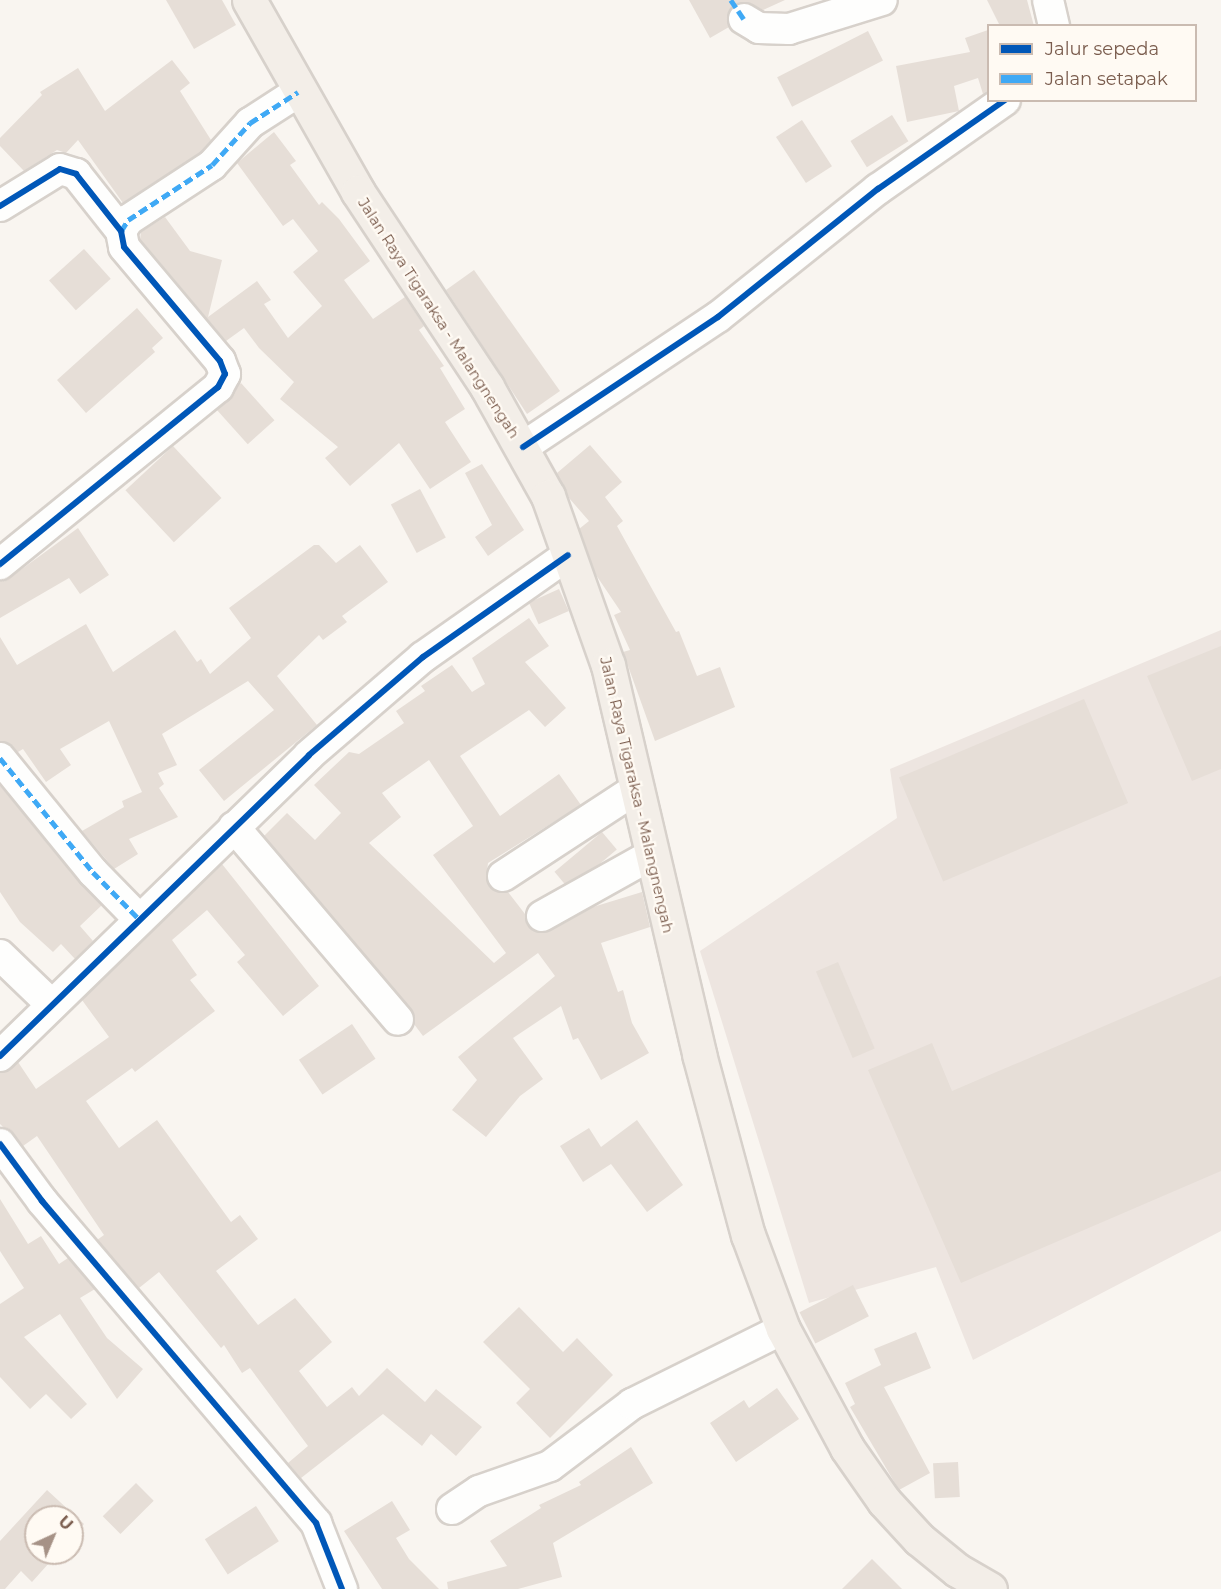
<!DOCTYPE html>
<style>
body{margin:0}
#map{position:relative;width:1221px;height:1589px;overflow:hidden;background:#f9f5f0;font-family:Montserrat,sans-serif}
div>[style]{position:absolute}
.industrial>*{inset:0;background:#ede5e0}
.building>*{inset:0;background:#e6ded7;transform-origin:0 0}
.roads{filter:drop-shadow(2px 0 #d7d1cb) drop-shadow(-2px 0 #d7d1cb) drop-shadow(0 2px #d7d1cb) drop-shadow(0 -2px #d7d1cb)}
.minor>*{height:30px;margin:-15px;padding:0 15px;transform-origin:15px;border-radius:15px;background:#fefefd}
.major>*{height:33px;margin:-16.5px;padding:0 16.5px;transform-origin:16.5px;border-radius:16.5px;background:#f3eee8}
.quiet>*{height:4.5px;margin-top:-2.25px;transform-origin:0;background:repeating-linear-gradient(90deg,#3fa9f5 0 9px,transparent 0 13.5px)}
.cycleway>*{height:6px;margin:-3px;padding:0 3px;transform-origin:3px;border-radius:3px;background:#0057b8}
span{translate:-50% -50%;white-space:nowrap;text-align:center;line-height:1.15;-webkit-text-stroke:4.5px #fffaf3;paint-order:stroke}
.street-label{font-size:15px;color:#7a5c4d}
.legend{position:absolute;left:987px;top:24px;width:210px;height:78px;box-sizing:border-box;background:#fffaf3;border:2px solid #cabbb1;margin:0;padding:8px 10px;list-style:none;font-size:18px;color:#7a5c4d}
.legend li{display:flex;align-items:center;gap:12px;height:30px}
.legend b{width:30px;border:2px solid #cabbb1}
.north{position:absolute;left:24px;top:1505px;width:60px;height:60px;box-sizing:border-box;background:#fffaf3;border:2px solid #cabbb1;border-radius:50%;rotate:44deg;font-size:16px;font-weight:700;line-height:24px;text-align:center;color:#7a5c4d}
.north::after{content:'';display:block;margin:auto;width:21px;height:27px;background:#a69286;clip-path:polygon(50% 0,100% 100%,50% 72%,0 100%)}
</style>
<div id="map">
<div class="industrial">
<div style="clip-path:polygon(1221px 630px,1221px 1231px,973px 1360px,936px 1267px,809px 1303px,700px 951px,897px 818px,890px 769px)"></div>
</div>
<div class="building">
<div style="clip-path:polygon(166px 0,222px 0,236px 25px,194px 49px)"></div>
<div style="clip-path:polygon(689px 0,785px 0,763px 10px,745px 2px,736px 4px,729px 11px,729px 27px,710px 38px)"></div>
<div style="clip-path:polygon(987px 0,1027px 0,1034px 26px,1000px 26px)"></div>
<div style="clip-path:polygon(988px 30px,988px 90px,983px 94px,978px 78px,954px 86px,959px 111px,907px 122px,896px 66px,970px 52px,965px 38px)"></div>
<div style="left:868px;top:31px;width:33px;height:102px;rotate:63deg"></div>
<div style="clip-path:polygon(172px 60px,190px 83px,180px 91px,211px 140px,201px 152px,123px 203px,78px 140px,66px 153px,57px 150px,24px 171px,0 146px,0 138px,42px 95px,40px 92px,78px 68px,105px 111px)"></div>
<div style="left:892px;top:115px;width:31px;height:49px;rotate:58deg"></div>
<div style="left:802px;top:120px;width:55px;height:31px;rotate:57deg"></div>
<div style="clip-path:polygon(274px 132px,296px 161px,290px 165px,319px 205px,322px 202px,339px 219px,370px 261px,344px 280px,373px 319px,405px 297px,424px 326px,419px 330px,444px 366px,440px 368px,465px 409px,445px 422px,471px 462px,430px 489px,399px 443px,350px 486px,325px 458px,338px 447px,280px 399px,294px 382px,259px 348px,244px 328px,226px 341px,140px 239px,141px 232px,165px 217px,190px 251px,222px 260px,208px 317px,257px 281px,271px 300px,264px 304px,288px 338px,322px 306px,293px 272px,318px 251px,293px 219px,283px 226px,237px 163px)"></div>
<div style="left:84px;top:249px;width:40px;height:47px;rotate:48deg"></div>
<div style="clip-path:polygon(474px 270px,560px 391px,527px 414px,446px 290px)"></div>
<div style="clip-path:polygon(137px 308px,163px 338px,152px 348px,155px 352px,86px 413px,57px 380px)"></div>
<div style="left:241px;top:383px;width:50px;height:36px;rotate:48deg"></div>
<div style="clip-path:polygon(590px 445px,622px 482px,605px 497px,623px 521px,617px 526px,676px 632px,679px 631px,697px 676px,720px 667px,735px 707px,655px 741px,623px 652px,630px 650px,614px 615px,621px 612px,596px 575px,579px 529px,589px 521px,569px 498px,557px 473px)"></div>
<div style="left:173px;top:446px;width:71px;height:65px;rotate:47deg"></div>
<div style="clip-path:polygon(482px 464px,524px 530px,488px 556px,475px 537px,492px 525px,465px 473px)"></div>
<div style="left:420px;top:489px;width:55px;height:33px;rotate:62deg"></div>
<div style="clip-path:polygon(78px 528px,109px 575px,80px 594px,69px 578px,0 618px,0 581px,11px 577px)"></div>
<div style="clip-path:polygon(314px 545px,319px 545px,336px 563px,360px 545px,388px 582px,342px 616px,347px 622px,323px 640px,319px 635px,277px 676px,317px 725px,224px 801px,199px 770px,274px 710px,248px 681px,162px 734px,177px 765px,158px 773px,164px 784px,159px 788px,178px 817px,129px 839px,138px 854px,114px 869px,82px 831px,124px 807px,122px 801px,142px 792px,109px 721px,60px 749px,71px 765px,46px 782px,23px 749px,18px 752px,0 741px,0 637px,17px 665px,86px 624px,113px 672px,175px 630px,197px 662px,201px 659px,210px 674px,251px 638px,229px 608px)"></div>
<div style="left:559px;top:589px;width:24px;height:33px;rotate:66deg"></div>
<div style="clip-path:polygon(evenodd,529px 618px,549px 646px,525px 662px,566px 708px,545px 727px,529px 710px,460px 756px,500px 816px,559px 774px,581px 805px,488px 863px,486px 878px,495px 891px,508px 892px,525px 914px,527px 925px,541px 933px,593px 907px,642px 892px,650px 927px,601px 943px,618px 992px,623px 990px,632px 1023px,649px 1053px,601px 1080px,578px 1038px,573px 1040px,561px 1006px,513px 1038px,543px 1079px,520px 1096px,486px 1137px,452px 1110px,477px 1080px,458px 1057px,555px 976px,538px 953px,423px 1036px,414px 1024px,411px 1009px,264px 836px,287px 813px,315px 840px,341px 813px,314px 785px,349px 752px,359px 754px,404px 723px,396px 711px,425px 691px,421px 686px,452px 665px,472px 692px,485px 684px,472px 658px,529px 618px,429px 760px,473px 826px,433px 855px,506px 953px,494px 963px,369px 843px,401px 817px,382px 793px,429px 760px)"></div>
<div style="clip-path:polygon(1221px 646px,1221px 769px,1192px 781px,1147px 676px)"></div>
<div style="left:1084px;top:699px;width:113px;height:201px;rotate:67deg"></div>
<div style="clip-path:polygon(0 786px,102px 905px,80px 926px,93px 941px,75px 959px,61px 944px,53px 952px,20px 922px,0 892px)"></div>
<div style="left:602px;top:832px;width:23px;height:62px;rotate:50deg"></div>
<div style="clip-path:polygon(222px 864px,319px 986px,283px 1016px,237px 962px,245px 955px,207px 910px,172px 940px,197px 975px,190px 980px,215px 1011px,135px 1072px,132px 1068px,86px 1101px,119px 1148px,157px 1120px,231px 1222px,240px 1215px,258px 1239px,216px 1271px,258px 1325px,295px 1298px,332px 1342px,299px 1371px,327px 1407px,352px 1387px,359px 1396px,387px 1368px,425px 1402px,436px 1389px,482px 1427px,456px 1456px,431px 1434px,422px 1446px,383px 1414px,301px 1478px,288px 1463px,308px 1446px,250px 1368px,242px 1373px,224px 1345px,221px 1348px,159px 1272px,139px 1288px,97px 1240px,104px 1235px,37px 1136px,23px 1146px,0 1124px,0 1073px,18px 1062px,36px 1089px,109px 1037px,82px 1000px)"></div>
<div style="left:838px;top:962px;width:94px;height:24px;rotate:67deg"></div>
<div style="clip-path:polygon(1221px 976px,1221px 1171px,961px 1283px,868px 1070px,932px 1043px,952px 1091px)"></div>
<div style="left:352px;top:1024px;width:42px;height:64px;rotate:56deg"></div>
<div style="clip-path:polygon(637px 1120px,683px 1185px,647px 1212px,611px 1164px,583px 1182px,560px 1146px,589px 1128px,601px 1147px)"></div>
<div style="clip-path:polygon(0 1199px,28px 1244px,41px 1236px,59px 1264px,68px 1258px,95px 1289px,80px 1298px,107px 1338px,143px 1369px,117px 1399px,60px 1314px,24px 1337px,87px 1404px,71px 1419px,46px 1394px,30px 1409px,0 1377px,0 1304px,24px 1288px,0 1251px)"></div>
<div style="left:853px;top:1285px;width:35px;height:60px;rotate:63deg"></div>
<div style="clip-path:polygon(519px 1307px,563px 1352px,577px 1338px,613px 1375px,550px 1438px,516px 1403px,530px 1389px,483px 1342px)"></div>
<div style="clip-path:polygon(916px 1332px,931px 1368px,884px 1387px,930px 1473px,899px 1490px,850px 1407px,855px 1404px,845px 1383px,881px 1365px,874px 1349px)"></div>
<div style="clip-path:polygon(777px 1388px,799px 1419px,736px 1462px,710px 1423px,744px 1400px,749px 1408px)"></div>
<div style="clip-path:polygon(631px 1447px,653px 1483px,553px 1543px,562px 1577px,518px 1589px,448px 1589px,447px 1582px,507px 1566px,490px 1541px,541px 1508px,539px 1505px,581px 1485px,579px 1482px)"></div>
<div style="left:958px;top:1462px;width:35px;height:25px;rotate:87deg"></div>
<div style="left:136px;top:1483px;width:25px;height:47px;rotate:45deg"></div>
<div style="clip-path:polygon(47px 1490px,84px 1524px,72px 1537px,72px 1517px,36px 1517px,36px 1553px,58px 1553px,32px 1582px,21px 1571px,5px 1589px,0 1589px,0 1541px)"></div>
<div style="clip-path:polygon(392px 1501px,410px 1530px,396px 1538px,409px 1559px,439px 1589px,382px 1589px,344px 1531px)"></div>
<div style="left:256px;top:1506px;width:42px;height:61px;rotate:57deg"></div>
<div style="clip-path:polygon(872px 1559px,902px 1589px,842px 1589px)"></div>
</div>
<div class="roads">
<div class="minor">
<div style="left:1048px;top:0;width:27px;rotate:77deg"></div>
<div style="left:744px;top:19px;width:17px;rotate:31deg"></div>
<div style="left:759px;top:28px;width:30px;rotate:2deg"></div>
<div style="left:789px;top:29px;width:97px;rotate:-17.3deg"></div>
<div style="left:0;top:206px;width:70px;rotate:-31.7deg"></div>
<div style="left:60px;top:169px;width:17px;rotate:17deg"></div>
<div style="left:76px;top:174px;width:73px;rotate:51.7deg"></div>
<div style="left:121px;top:231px;width:16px;rotate:79deg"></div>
<div style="left:124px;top:247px;width:149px;rotate:49.9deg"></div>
<div style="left:220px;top:361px;width:14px;rotate:69deg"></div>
<div style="left:225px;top:374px;width:15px;rotate:118deg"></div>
<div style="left:218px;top:387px;width:281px;rotate:140.9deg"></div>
<div style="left:121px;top:231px;width:13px;rotate:-58deg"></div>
<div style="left:128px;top:220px;width:100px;rotate:-33.2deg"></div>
<div style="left:212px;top:165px;width:57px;rotate:-47.9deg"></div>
<div style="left:250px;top:123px;width:57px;rotate:-32.9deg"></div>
<div style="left:523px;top:447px;width:234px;rotate:-33.7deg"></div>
<div style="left:718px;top:317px;width:205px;rotate:-38.7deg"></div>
<div style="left:878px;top:189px;width:155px;rotate:-35deg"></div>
<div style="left:0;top:758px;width:147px;rotate:50.8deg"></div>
<div style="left:93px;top:872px;width:66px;rotate:45.6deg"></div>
<div style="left:234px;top:827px;width:253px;rotate:49.6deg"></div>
<div style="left:503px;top:876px;width:159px;rotate:-33.2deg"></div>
<div style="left:542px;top:916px;width:125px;rotate:-29.2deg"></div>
<div style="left:0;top:955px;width:71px;rotate:43.9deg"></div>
<div style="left:0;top:1056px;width:431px;rotate:-44.2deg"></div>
<div style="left:309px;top:755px;width:150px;rotate:-40.7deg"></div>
<div style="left:423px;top:657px;width:177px;rotate:-35.1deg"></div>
<div style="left:0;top:1144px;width:71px;rotate:53.6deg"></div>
<div style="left:42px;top:1201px;width:423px;rotate:49.6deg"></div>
<div style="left:316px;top:1523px;width:71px;rotate:68.5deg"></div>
<div style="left:452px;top:1509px;width:32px;rotate:-34deg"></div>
<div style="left:479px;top:1491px;width:75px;rotate:-19.4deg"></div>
<div style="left:550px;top:1466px;width:103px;rotate:-37.1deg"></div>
<div style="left:632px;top:1404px;width:169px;rotate:-26.4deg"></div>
</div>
<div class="major">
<div style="left:249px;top:0;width:221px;rotate:60.4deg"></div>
<div style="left:358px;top:192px;width:234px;rotate:56.5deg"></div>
<div style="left:487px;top:387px;width:125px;rotate:60.8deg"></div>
<div style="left:548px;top:496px;width:179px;rotate:70.5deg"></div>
<div style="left:608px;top:665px;width:400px;rotate:76.8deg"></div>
<div style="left:699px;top:1054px;width:188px;rotate:74.9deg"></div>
<div style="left:748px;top:1235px;width:100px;rotate:69.6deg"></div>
<div style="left:783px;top:1329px;width:135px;rotate:61.7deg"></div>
<div style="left:847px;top:1448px;width:65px;rotate:55.1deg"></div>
<div style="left:884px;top:1501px;width:52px;rotate:47.4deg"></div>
<div style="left:919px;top:1539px;width:49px;rotate:39.2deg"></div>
<div style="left:957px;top:1570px;width:38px;rotate:30deg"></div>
</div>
</div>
<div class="quiet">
<div style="left:731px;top:0;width:23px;rotate:56deg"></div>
<div style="left:121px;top:231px;width:13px;rotate:-58deg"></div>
<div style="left:128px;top:220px;width:100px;rotate:-33.2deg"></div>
<div style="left:212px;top:165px;width:57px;rotate:-47.9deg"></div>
<div style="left:250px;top:123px;width:57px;rotate:-32.9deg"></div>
<div style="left:0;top:758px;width:147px;rotate:50.8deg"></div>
<div style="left:93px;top:872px;width:66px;rotate:45.6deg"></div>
</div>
<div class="cycleway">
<div style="left:0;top:206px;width:70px;rotate:-31.7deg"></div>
<div style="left:60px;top:169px;width:17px;rotate:17deg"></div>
<div style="left:76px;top:174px;width:73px;rotate:51.7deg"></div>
<div style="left:121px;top:231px;width:16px;rotate:79deg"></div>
<div style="left:124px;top:247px;width:149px;rotate:49.9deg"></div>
<div style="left:220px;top:361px;width:14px;rotate:69deg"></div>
<div style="left:225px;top:374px;width:15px;rotate:118deg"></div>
<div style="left:218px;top:387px;width:281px;rotate:140.9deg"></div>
<div style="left:523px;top:447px;width:234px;rotate:-33.7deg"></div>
<div style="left:718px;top:317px;width:205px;rotate:-38.7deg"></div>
<div style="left:878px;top:189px;width:155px;rotate:-35deg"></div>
<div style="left:0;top:1056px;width:431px;rotate:-44.2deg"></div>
<div style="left:309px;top:755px;width:150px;rotate:-40.7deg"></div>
<div style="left:423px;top:657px;width:177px;rotate:-35.1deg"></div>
<div style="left:0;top:1144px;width:71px;rotate:53.6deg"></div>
<div style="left:42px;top:1201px;width:423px;rotate:49.6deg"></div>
<div style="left:316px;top:1523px;width:71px;rotate:68.5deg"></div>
</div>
<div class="street-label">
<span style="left:439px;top:318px;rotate:57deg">Jalan Raya Tigaraksa - Malangnengah</span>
<span style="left:637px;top:795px;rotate:77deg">Jalan Raya Tigaraksa - Malangnengah</span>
</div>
<ul class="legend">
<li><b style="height:8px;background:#0057b8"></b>Jalur sepeda</li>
<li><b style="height:8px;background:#3fa9f5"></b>Jalan setapak</li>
</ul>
<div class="north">U</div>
</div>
